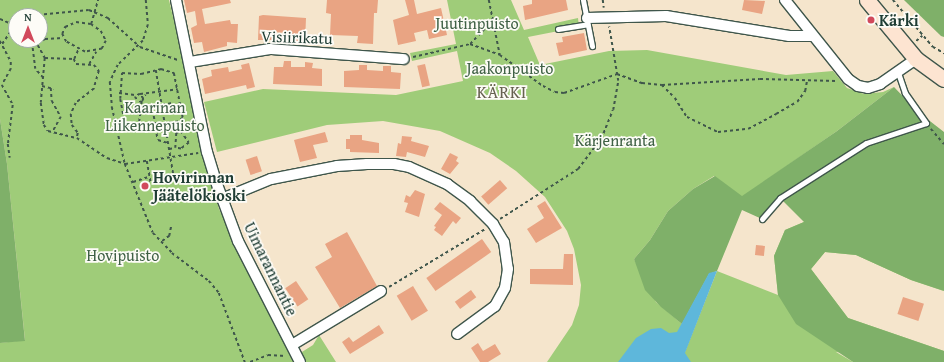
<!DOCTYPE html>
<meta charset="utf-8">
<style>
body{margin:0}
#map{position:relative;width:944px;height:362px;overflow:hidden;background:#f5e5cc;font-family:"Gentium Book Plus",serif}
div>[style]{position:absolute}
.green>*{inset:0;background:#9fcc79}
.forest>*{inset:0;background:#7fb069}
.water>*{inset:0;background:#5eb7db}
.building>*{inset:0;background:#e9a483;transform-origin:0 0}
.path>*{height:1.5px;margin-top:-0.75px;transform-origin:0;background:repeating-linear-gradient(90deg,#3f564b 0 3px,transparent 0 6px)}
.roads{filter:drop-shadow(1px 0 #3f564b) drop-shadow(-1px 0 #3f564b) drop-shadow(0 1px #3f564b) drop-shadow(0 -1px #3f564b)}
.lane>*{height:5px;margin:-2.5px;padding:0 2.5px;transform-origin:2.5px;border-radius:2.5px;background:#fff}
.street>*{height:10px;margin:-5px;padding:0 5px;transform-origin:5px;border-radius:5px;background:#fff}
.secondary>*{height:15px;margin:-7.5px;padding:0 7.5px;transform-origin:7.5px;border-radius:7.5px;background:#fde4d1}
.dots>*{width:11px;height:11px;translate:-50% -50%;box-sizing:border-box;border:2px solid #fdfcf7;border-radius:50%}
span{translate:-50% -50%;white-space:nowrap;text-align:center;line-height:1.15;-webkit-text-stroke:3.5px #fdfcf7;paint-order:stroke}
.poi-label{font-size:16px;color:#1f3d34;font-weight:700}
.left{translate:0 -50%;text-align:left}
.park-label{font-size:16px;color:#3f6145}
.street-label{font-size:16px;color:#1f3d34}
.neighbourhood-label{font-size:17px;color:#666150;letter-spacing:1px}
.north{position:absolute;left:8px;top:8px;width:40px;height:40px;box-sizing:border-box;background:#fdfcf7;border:1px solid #a4b0a9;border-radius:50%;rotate:0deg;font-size:11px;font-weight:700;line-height:16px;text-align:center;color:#1f3d34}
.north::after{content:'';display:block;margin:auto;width:14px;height:18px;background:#d1495b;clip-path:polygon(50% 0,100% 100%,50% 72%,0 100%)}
</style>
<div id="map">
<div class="green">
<div style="clip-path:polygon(evenodd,0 0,169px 0,219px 209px,294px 357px,313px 345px,319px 335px,336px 362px,0 362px,0 343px,25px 340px,7px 164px,0 119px,0 0,16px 16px,40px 16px,40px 40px,16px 40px,16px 16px)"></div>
<div style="clip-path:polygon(447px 0,511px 0,524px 30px,578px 18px,579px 27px,528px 37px,540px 65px,609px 51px,647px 50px,786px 75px,833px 71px,847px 88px,864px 94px,883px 92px,894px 87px,837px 131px,742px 197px,714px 176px,693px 189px,668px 211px,650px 240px,634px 259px,656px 302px,682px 324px,668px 362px,547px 362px,572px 325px,579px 305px,581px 285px,574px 249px,567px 231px,545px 197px,516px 171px,490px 153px,440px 131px,383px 121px,327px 125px,217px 152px,204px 102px,263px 89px,396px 95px,463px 81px,457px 51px,412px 61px,410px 53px,456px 44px)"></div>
<div style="clip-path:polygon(811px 219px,944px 291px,911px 280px,856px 255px,825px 252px,811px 269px,848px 318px,944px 351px,944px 362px,836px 352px,853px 362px,681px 362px,717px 271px,778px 295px,774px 256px,785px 230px)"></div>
</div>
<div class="forest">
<div style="clip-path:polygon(904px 0,944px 0,944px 37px,941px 36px)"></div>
<div style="clip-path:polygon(894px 87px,917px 111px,944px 132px,944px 291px,911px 280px,856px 255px,825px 252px,811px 269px,848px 318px,944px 351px,944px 362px,853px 362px,796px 324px,778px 295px,774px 256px,785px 230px,804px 222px,780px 198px,762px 219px,742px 210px,717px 271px,709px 274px,682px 324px,661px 307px,645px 290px,634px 259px,650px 240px,668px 211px,693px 189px,715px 176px,742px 196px,837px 131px)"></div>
<div style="clip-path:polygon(0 119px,7px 164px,25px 341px,0 343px)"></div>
</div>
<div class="water">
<div style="clip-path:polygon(717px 271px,685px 353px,691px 362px,618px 362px,636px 338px,651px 329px,661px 328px,669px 333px,677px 332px,709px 273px)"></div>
</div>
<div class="building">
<div style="clip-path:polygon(184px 0,230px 0,231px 3px,202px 9px,205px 24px,230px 20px,231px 24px,238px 24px,237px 43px,227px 42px,227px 46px,204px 52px,202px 42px,194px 43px,191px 28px,197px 25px,195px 11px,187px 13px)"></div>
<div style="clip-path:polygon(327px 0,378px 0,377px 13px,374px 13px,373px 44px,357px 43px,358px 36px,330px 35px,331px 14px,326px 13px)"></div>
<div style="clip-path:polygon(405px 0,414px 0,417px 14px,441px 8px,447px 35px,429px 39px,427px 30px,414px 33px,416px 41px,398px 45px,393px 20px,409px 15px)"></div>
<div style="clip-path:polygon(532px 0,566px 0,568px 10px,525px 20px,523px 6px,532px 4px)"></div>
<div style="clip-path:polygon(744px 0,765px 1px,762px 14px,742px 10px)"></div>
<div style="clip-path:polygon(263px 15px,306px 18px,305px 43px,287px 42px,287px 33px,273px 32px,273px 40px,258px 40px,259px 16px)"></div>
<div style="clip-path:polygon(584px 33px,587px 50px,559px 56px,556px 43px,563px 42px,562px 37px)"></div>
<div style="clip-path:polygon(284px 61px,291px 61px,291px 67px,305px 67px,305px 62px,313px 63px,312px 68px,322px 69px,322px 86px,273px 84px,274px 67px,283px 67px)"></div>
<div style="clip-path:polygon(249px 63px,255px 87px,247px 89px,246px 85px,205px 94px,202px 79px,212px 76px,211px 70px,228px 67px,229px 72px,242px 69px,241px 65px)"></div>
<div style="left:425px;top:64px;width:22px;height:8px;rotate:77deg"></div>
<div style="clip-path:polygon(359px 65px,367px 65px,367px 70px,383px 71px,383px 66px,391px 66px,391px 72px,401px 73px,400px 89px,344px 87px,344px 71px,359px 70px)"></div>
<div style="clip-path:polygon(325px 132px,328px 142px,313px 145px,317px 158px,300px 162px,294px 140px)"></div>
<div style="clip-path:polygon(350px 135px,362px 135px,362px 140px,379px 143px,379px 153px,350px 152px,350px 149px,346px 149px,346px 139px,350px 139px)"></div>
<div style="clip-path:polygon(402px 136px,412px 137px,411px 141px,429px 146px,425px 157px,407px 152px,406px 157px,396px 156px,398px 143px,401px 144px)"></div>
<div style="clip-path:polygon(450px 153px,458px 157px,456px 161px,459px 163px,450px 174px,441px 169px)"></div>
<div style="left:257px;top:156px;width:16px;height:12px;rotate:72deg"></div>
<div style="left:500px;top:180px;width:11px;height:25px;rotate:49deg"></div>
<div style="clip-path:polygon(415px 190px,425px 194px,419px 217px,405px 212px,408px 203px,404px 202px,406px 195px,410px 197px)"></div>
<div style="clip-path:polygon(545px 201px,562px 228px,536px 243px,527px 229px,544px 218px,537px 206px)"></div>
<div style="clip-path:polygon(440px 202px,461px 218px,456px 224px,453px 221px,442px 236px,434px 230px,436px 227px,434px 226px,442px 215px,434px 209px)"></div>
<div style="clip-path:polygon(347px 232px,377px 286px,340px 308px,315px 267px,332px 257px,325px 244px)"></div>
<div style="left:482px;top:239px;width:16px;height:68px;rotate:55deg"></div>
<div style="left:756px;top:245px;width:9px;height:10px;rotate:6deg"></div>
<div style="clip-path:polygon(564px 254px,573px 254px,573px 285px,530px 284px,530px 269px,563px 269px)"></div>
<div style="left:296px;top:281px;width:22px;height:13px;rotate:56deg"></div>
<div style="left:413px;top:286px;width:29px;height:19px;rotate:59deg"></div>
<div style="left:471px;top:290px;width:9px;height:20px;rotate:54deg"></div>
<div style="left:903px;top:297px;width:22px;height:18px;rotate:18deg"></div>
<div style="clip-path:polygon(379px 325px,384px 333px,350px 354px,342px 342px,349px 337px,353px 342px)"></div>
<div style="clip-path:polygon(478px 343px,483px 351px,495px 344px,501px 354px,488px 362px,480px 362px,471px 348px)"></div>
</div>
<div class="path">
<div style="left:146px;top:0;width:25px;rotate:85deg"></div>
<div style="left:148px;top:25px;width:17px;rotate:107deg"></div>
<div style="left:143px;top:41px;width:35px;rotate:136deg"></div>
<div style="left:118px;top:65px;width:19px;rotate:115deg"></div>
<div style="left:110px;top:82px;width:25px;rotate:85deg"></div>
<div style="left:112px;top:107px;width:58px;rotate:77.2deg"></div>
<div style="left:125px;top:164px;width:74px;rotate:67.9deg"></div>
<div style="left:153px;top:233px;width:28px;rotate:46deg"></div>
<div style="left:172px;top:253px;width:46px;rotate:37.1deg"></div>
<div style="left:209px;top:281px;width:16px;rotate:50deg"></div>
<div style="left:219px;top:293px;width:74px;rotate:69.4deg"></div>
<div style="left:489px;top:0;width:56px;rotate:78.7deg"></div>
<div style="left:603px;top:0;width:8px;rotate:83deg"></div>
<div style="left:893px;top:0;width:62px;rotate:49.6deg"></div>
<div style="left:933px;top:47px;width:13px;rotate:29deg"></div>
<div style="left:26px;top:16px;width:63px;rotate:-5.4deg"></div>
<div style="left:89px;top:10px;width:21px;rotate:23deg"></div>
<div style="left:108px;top:18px;width:43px;rotate:42.2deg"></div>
<div style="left:140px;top:47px;width:40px;rotate:18.9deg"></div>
<div style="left:0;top:19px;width:17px;rotate:24deg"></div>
<div style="left:76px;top:22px;width:15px;rotate:8deg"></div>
<div style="left:91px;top:24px;width:12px;rotate:35deg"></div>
<div style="left:101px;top:31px;width:11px;rotate:63deg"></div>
<div style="left:106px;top:41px;width:9px;rotate:117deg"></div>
<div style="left:102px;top:49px;width:17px;rotate:170deg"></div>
<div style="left:85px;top:52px;width:21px;rotate:-152deg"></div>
<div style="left:66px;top:42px;width:9px;rotate:-117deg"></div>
<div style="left:62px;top:34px;width:8px;rotate:-67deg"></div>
<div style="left:65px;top:27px;width:12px;rotate:-24deg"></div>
<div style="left:91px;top:24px;width:25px;rotate:-74deg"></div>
<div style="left:35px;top:40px;width:21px;rotate:61deg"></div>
<div style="left:45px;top:58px;width:45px;rotate:95.1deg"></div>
<div style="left:41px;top:103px;width:22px;rotate:82deg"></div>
<div style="left:44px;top:125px;width:7px;rotate:56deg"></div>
<div style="left:48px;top:131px;width:30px;rotate:14deg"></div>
<div style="left:77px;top:138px;width:36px;rotate:34deg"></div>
<div style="left:107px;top:158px;width:19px;rotate:18deg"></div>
<div style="left:125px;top:164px;width:74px;rotate:-8.6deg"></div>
<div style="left:0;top:41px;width:24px;rotate:62deg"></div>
<div style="left:11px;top:62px;width:7px;rotate:90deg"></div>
<div style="left:11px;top:69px;width:18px;rotate:119deg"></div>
<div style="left:2px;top:85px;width:23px;rotate:61deg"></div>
<div style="left:13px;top:105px;width:39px;rotate:97deg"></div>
<div style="left:8px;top:144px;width:14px;rotate:82deg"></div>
<div style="left:916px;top:41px;width:8px;rotate:-40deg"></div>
<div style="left:2px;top:44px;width:25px;rotate:-56deg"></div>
<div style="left:470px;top:44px;width:32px;rotate:-46deg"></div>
<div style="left:413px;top:57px;width:58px;rotate:-12.8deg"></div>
<div style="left:470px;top:44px;width:32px;rotate:20deg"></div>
<div style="left:500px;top:55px;width:53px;rotate:35.8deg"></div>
<div style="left:543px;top:86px;width:13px;rotate:27deg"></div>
<div style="left:555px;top:92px;width:9px;rotate:6deg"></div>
<div style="left:564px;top:93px;width:56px;rotate:-19.7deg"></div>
<div style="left:617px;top:74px;width:27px;rotate:20deg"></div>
<div style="left:642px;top:83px;width:20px;rotate:6deg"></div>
<div style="left:662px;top:85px;width:98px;rotate:-3.5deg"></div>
<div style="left:760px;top:79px;width:76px;rotate:1.5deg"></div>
<div style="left:45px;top:58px;width:29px;rotate:2deg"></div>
<div style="left:74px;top:59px;width:5px;rotate:68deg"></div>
<div style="left:76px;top:64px;width:18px;rotate:3deg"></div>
<div style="left:94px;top:65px;width:8px;rotate:50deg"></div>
<div style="left:99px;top:71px;width:19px;rotate:106deg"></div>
<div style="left:94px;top:89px;width:23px;rotate:142deg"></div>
<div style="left:76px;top:103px;width:12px;rotate:114deg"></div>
<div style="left:71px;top:114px;width:11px;rotate:85deg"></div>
<div style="left:72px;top:125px;width:10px;rotate:53deg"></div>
<div style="left:78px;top:133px;width:5px;rotate:101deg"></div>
<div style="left:74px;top:59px;width:10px;rotate:-66deg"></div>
<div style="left:89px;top:64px;width:14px;rotate:-60deg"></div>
<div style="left:156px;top:70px;width:109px;rotate:80.5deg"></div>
<div style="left:43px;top:78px;width:12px;rotate:-132deg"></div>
<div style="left:35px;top:69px;width:23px;rotate:-97deg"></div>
<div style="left:32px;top:46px;width:15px;rotate:-28deg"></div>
<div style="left:45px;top:39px;width:18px;rotate:-3deg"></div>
<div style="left:662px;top:85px;width:18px;rotate:45deg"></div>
<div style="left:675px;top:98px;width:22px;rotate:58deg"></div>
<div style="left:687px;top:117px;width:34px;rotate:26deg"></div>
<div style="left:718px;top:132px;width:30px;rotate:-6deg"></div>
<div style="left:748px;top:129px;width:32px;rotate:-28deg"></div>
<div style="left:776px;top:114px;width:24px;rotate:-30deg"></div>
<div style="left:797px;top:102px;width:14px;rotate:-54deg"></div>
<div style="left:805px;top:91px;width:11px;rotate:-80deg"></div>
<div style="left:42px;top:86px;width:12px;rotate:14deg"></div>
<div style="left:51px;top:88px;width:13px;rotate:86deg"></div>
<div style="left:52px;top:101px;width:18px;rotate:61deg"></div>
<div style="left:61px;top:117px;width:18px;rotate:119deg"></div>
<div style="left:119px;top:93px;width:16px;rotate:7deg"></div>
<div style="left:140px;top:94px;width:38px;rotate:-7deg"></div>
<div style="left:143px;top:99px;width:6px;rotate:-121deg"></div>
<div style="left:140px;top:94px;width:6px;rotate:149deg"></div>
<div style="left:135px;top:97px;width:7px;rotate:45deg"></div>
<div style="left:140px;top:102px;width:2px;rotate:-27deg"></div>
<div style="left:142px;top:101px;width:7px;rotate:-63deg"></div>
<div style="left:142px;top:101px;width:25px;rotate:97deg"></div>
<div style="left:139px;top:126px;width:6px;rotate:149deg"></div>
<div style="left:134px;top:129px;width:6px;rotate:-171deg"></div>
<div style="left:128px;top:128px;width:9px;rotate:-117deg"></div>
<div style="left:124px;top:120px;width:21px;rotate:-101deg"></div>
<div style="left:120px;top:99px;width:26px;rotate:-86deg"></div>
<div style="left:122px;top:73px;width:19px;rotate:3deg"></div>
<div style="left:141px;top:74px;width:21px;rotate:-14deg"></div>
<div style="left:161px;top:69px;width:14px;rotate:17deg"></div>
<div style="left:174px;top:73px;width:46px;rotate:78.7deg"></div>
<div style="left:183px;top:118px;width:6px;rotate:141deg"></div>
<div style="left:178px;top:122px;width:13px;rotate:171deg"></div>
<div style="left:162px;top:105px;width:10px;rotate:-11deg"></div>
<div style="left:163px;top:109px;width:11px;rotate:142deg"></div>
<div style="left:154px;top:116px;width:24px;rotate:81deg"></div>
<div style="left:158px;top:140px;width:10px;rotate:17deg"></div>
<div style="left:931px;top:129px;width:20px;rotate:49deg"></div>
<div style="left:169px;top:149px;width:6px;rotate:-9deg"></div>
<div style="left:175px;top:148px;width:15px;rotate:-86deg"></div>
<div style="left:176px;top:133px;width:5px;rotate:-22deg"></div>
<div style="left:181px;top:131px;width:14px;rotate:56deg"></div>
<div style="left:189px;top:143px;width:10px;rotate:143deg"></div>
<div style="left:181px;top:149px;width:6px;rotate:-171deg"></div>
<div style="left:147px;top:161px;width:22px;rotate:80deg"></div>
<div style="left:133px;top:182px;width:16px;rotate:-18deg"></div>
<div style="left:500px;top:219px;width:93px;rotate:-32.7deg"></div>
<div style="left:578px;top:169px;width:38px;rotate:-53deg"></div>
<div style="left:601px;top:139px;width:31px;rotate:-68deg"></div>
<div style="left:613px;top:110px;width:29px;rotate:-80deg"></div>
<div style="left:618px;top:81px;width:55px;rotate:-99.5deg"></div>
<div style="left:162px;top:241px;width:9px;rotate:-36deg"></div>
<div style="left:169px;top:236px;width:10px;rotate:-79deg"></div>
<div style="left:389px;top:287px;width:112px;rotate:-31.1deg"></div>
<div style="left:250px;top:362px;width:19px;rotate:-21deg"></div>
<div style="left:268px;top:355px;width:18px;rotate:3deg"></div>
</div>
<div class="roads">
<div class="lane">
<div style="left:583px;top:0;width:47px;rotate:78.9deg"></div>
<div style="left:558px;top:29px;width:30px;rotate:-9deg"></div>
<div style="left:762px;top:219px;width:28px;rotate:-49deg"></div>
<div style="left:780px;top:198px;width:102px;rotate:-32.6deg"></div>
<div style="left:866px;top:143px;width:63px;rotate:-18.4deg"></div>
<div style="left:926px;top:123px;width:37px;rotate:-125deg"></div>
<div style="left:905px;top:93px;width:21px;rotate:-109deg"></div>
</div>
<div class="street">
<div style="left:176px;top:0;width:155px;rotate:78.5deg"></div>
<div style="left:207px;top:152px;width:37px;rotate:73deg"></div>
<div style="left:218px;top:187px;width:58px;rotate:69.7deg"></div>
<div style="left:238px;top:241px;width:136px;rotate:62.9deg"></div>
<div style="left:785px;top:0;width:101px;rotate:51.4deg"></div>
<div style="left:848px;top:79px;width:12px;rotate:35deg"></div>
<div style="left:858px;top:86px;width:10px;rotate:11deg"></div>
<div style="left:868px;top:88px;width:13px;rotate:-18deg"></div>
<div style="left:880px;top:84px;width:44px;rotate:-34.8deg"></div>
<div style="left:587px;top:18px;width:79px;rotate:-1.5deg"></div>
<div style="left:666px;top:16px;width:125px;rotate:9.2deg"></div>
<div style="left:789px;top:36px;width:23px"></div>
<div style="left:190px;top:62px;width:81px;rotate:-9.2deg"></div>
<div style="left:270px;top:49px;width:134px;rotate:4.3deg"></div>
<div style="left:222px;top:199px;width:53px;rotate:-22.2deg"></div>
<div style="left:271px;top:179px;width:67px;rotate:-11.1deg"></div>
<div style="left:337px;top:166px;width:30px;rotate:-4deg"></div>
<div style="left:367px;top:164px;width:27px"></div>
<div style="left:394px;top:164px;width:15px;rotate:11deg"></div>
<div style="left:409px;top:167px;width:42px;rotate:24.1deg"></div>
<div style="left:447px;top:184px;width:29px;rotate:36deg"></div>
<div style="left:470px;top:201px;width:33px;rotate:45deg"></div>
<div style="left:493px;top:224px;width:21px;rotate:59deg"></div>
<div style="left:504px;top:242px;width:27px;rotate:82deg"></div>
<div style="left:508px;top:269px;width:19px;rotate:99deg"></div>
<div style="left:505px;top:288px;width:21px;rotate:119deg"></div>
<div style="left:495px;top:306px;width:47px;rotate:143.6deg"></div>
<div style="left:292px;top:345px;width:104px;rotate:-31.2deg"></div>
</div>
<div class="secondary">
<div style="left:867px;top:0;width:77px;rotate:50.3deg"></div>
<div style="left:916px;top:59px;width:34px;rotate:36deg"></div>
</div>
</div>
<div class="dots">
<div style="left:871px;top:20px;background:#d1495b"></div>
<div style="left:145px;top:186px;background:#d1495b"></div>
</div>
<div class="poi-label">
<span class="left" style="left:879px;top:20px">Kärki</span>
<span class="left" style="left:153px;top:186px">Hovirinnan<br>Jäätelökioski</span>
</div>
<div class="park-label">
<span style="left:477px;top:23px">Juutinpuisto</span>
<span style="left:510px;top:68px">Jaakonpuisto</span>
<span style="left:155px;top:116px">Kaarinan<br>Liikennepuisto</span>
<span style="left:615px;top:140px">Kärjenranta</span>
<span style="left:123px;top:255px">Hovipuisto</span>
</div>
<div class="street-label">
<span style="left:297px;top:37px;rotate:2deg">Visiirikatu</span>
<span style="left:271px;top:269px;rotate:64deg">Uimarannantie</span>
</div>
<div class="neighbourhood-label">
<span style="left:502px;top:92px">KÄRKI</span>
</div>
<div class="north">N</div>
</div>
